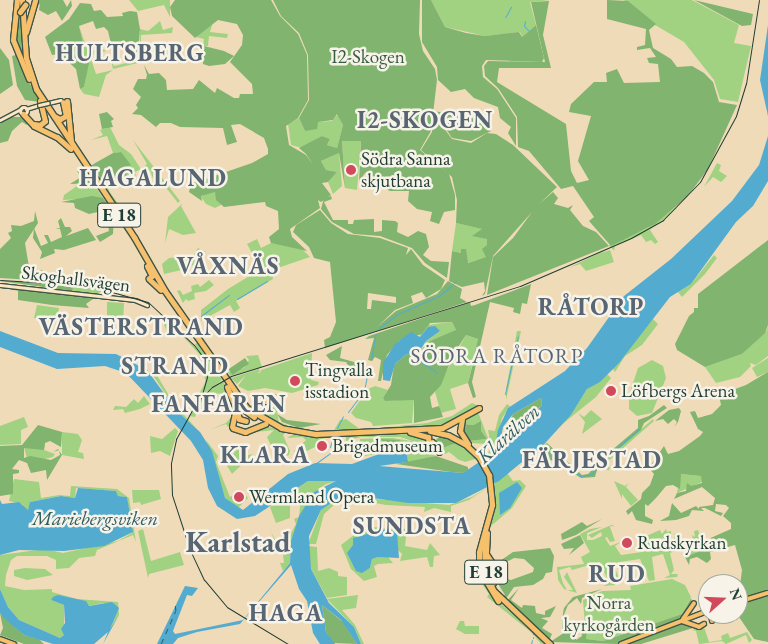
<!DOCTYPE html>
<meta charset="utf-8">
<style>
body{margin:0}
#map{position:relative;width:768px;height:644px;overflow:hidden;background:#f0dbb9;font-family:"EB Garamond",serif}
div>[style]{position:absolute}
.green>*{inset:0;background:#a1d281}
.forest>*{inset:0;background:#80b46f;transform-origin:0 0}
.water>*{inset:0;background:#53acd0}
.stream>*{height:1px;margin:-0.5px;padding:0 0.5px;transform-origin:0.5px;border-radius:0.5px;background:#53acd0}
.ferry>*{height:1px;margin-top:-0.5px;transform-origin:0;background:repeating-linear-gradient(90deg,#2f5e63 0 6px,transparent 0 11px)}
.roads{filter:drop-shadow(1px 0 #3e5548) drop-shadow(-1px 0 #3e5548) drop-shadow(0 1px #3e5548) drop-shadow(0 -1px #3e5548)}
.secondary>*{height:3px;margin:-1.5px;padding:0 1.5px;transform-origin:1.5px;border-radius:1.5px;background:#fce6c4}
.secondary>.ring{margin:-1.5px;padding:0;box-sizing:content-box;background:none;border:3px solid #fce6c4;border-radius:50%}
.primary>*{height:4px;margin:-2px;padding:0 2px;transform-origin:2px;border-radius:2px;background:#f7c06c}
.highway>*{height:5px;margin:-2.5px;padding:0 2.5px;transform-origin:2.5px;border-radius:2.5px;background:#f7c06c}
.rail>*{height:1px;margin:-0.5px;padding:0 0.5px;transform-origin:0.5px;border-radius:0.5px;background:#1f3d34}
.bridges{filter:drop-shadow(1px 0 #3e5548) drop-shadow(-1px 0 #3e5548) drop-shadow(0 1px #3e5548) drop-shadow(0 -1px #3e5548)}
.secondary-bridge>*{height:3px;margin:-1.5px;padding:0 1.5px;transform-origin:1.5px;border-radius:1.5px;background:#fce6c4}
.highway-bridge>*{height:5px;margin:-2.5px;padding:0 2.5px;transform-origin:2.5px;border-radius:2.5px;background:#f7c06c}
.dots>*{width:14px;height:14px;translate:-50% -50%;box-sizing:border-box;border:2px solid #f7f3e8;border-radius:50%}
span{translate:-50% -50%;white-space:nowrap;text-align:center;line-height:1.15;-webkit-text-stroke:5px #f7f3e8;paint-order:stroke}
.shield-label span{padding:1px 4px;background:#f7f3e8;border:1px solid;border-radius:4px;-webkit-text-stroke-width:0}
.shield-label{font-size:18px;color:#1f3d34;font-weight:700}
.park-label{font-size:19px;color:#395b43}
.poi-label{font-size:19px;color:#1f3d34}
.left{translate:0 -50%;text-align:left}
.street-label{font-size:19px;color:#1f3d34}
.water-label{font-size:20px;color:#2f5e63;font-style:italic}
.quarter-label{font-size:21px;color:#586573;letter-spacing:1px}
.district-label{font-size:24px;color:#586573;font-weight:700;letter-spacing:1px}
.town-label{font-size:29px;color:#586573;font-weight:700}
.north{position:absolute;left:698px;top:574px;width:50px;height:50px;box-sizing:border-box;background:#f7f3e8;border:1px solid #a1aaa0;border-radius:50%;rotate:70deg;font-size:14px;font-weight:700;line-height:20px;text-align:center;color:#1f3d34}
.north::after{content:'';display:block;margin:auto;width:18px;height:22px;background:#d1495b;clip-path:polygon(50% 0,100% 100%,50% 72%,0 100%)}
</style>
<div id="map">
<div class="green">
<div style="clip-path:polygon(129px 0,170px 0,170px 17px,164px 5px,138px 11px)"></div>
<div style="clip-path:polygon(431px 0,551px 0,530px 2px,536px 25px,522px 37px,520px 32px,485px 36px,445px 27px)"></div>
<div style="clip-path:polygon(624px 0,692px 0,739px 25px,734px 43px,751px 46px,738px 102px,720px 99px,714px 80px,684px 42px,638px 15px)"></div>
<div style="clip-path:polygon(160px 21px,163px 30px,173px 27px,172px 33px,141px 35px,141px 54px,146px 61px,113px 69px,111px 60px,114px 66px,139px 60px,140px 29px,148px 31px)"></div>
<div style="clip-path:polygon(213px 22px,210px 32px,228px 34px,227px 38px,209px 36px,208px 46px,203px 46px,204px 39px,196px 37px)"></div>
<div style="clip-path:polygon(79px 26px,88px 52px,101px 48px,106px 51px,90px 56px,96px 74px,113px 70px,106px 75px,99px 97px,84px 94px,80px 89px,84px 87px,88px 63px,76px 49px,84px 47px)"></div>
<div style="clip-path:polygon(338px 114px,343px 125px,337px 148px,327px 145px,330px 139px,322px 136px,302px 148px,291px 145px,288px 124px,299px 118px,305px 131px,318px 122px,332px 121px)"></div>
<div style="clip-path:polygon(110px 127px,119px 145px,131px 154px,141px 169px,135px 172px,136px 177px,133px 173px,127px 176px,121px 152px,113px 153px,107px 136px,91px 140px,103px 135px,100px 130px)"></div>
<div style="clip-path:polygon(133px 140px,180px 201px,178px 203px,164px 185px,152px 189px,155px 185px,150px 170px,145px 172px,142px 168px,147px 164px)"></div>
<div style="clip-path:polygon(342px 141px,361px 141px,357px 190px,345px 188px)"></div>
<div style="clip-path:polygon(339px 153px,342px 186px,333px 194px,328px 182px,337px 172px,326px 170px,321px 161px)"></div>
<div style="clip-path:polygon(717px 163px,721px 165px,719px 171px,727px 176px,721px 182px,713px 177px,704px 187px)"></div>
<div style="clip-path:polygon(93px 183px,103px 198px,63px 200px,64px 195px,77px 186px)"></div>
<div style="clip-path:polygon(104px 183px,108px 184px,109px 191px,130px 220px,142px 218px,131px 220px,130px 224px,150px 257px,102px 186px,105px 187px)"></div>
<div style="clip-path:polygon(207px 192px,215px 192px,221px 205px,215px 208px,206px 204px,201px 197px)"></div>
<div style="clip-path:polygon(183px 203px,181px 206px,196px 233px,183px 235px,169px 229px,165px 243px,168px 217px)"></div>
<div style="clip-path:polygon(675px 208px,677px 208px,666px 218px,671px 215px,646px 231px,653px 228px,650px 230px,658px 242px,655px 244px,651px 240px,646px 242px,641px 235px,615px 246px,614px 251px,611px 247px,637px 236px,610px 247px,609px 245px,648px 228px)"></div>
<div style="clip-path:polygon(456px 223px,483px 229px,480px 236px,487px 239px,487px 257px,467px 263px,461px 253px,452px 251px)"></div>
<div style="clip-path:polygon(257px 239px,261px 248px,271px 243px,300px 247px,310px 257px,263px 273px,247px 244px)"></div>
<div style="clip-path:polygon(198px 248px,206px 252px,200px 255px,203px 260px,186px 269px,164px 274px,162px 264px,169px 258px,193px 256px)"></div>
<div style="clip-path:polygon(610px 248px,601px 253px,610px 250px,614px 262px,586px 271px,580px 264px,568px 268px)"></div>
<div style="clip-path:polygon(714px 255px,717px 258px,705px 274px,682px 297px,678px 292px,691px 284px)"></div>
<div style="clip-path:polygon(272px 273px,273px 279px,236px 301px,240px 308px,234px 312px,230px 305px,201px 321px,201px 310px,228px 289px,251px 275px)"></div>
<div style="clip-path:polygon(209px 280px,214px 285px,206px 291px,194px 293px,195px 299px,188px 301px,186px 299px,183px 303px,177px 291px,180px 290px,183px 295px,192px 291px,191px 286px,198px 284px,200px 287px)"></div>
<div style="clip-path:polygon(74px 285px,87px 286px,103px 290px,97px 294px,72px 291px)"></div>
<div style="clip-path:polygon(107px 302px,124px 303px,123px 323px,107px 315px)"></div>
<div style="clip-path:polygon(37px 305px,59px 308px,57px 320px,34px 318px)"></div>
<div style="clip-path:polygon(160px 313px,196px 348px,203px 357px,206px 367px,207px 379px,205px 388px,201px 395px,188px 415px,206px 381px,196px 359px,201px 356px,178px 331px,168px 335px)"></div>
<div style="clip-path:polygon(653px 319px,658px 324px,642px 345px,625px 356px,615px 372px,612px 368px)"></div>
<div style="clip-path:polygon(452px 322px,456px 330px,453px 333px,430px 341px,423px 349px,426px 341px,440px 331px,428px 327px,421px 336px,419px 337px,427px 325px)"></div>
<div style="clip-path:polygon(768px 325px,768px 356px,756px 365px,750px 363px,751px 366px,740px 377px,716px 383px,705px 367px,742px 354px,767px 330px)"></div>
<div style="clip-path:polygon(517px 331px,521px 331px,506px 400px,506px 389px)"></div>
<div style="clip-path:polygon(466px 335px,478px 339px,468px 383px,450px 389px,456px 409px,441px 413px,435px 392px)"></div>
<div style="clip-path:polygon(197px 343px,222px 380px,204px 394px,207px 367px,195px 344px)"></div>
<div style="clip-path:polygon(312px 353px,311px 380px,319px 382px,318px 385px,292px 393px,265px 388px,248px 391px,238px 386px,246px 375px,237px 384px,231px 378px,259px 369px,260px 372px,257px 372px,260px 373px,261px 370px)"></div>
<div style="clip-path:polygon(258px 355px,262px 367px,230px 376px,228px 372px,244px 368px,249px 360px,246px 356px)"></div>
<div style="clip-path:polygon(768px 358px,768px 372px,757px 377px,752px 368px)"></div>
<div style="clip-path:polygon(652px 360px,663px 366px,666px 378px,652px 413px,637px 416px,629px 409px,629px 395px,638px 368px)"></div>
<div style="clip-path:polygon(150px 371px,155px 372px,174px 404px,197px 429px,177px 411px)"></div>
<div style="clip-path:polygon(607px 374px,611px 378px,596px 397px,560px 426px,544px 445px,519px 465px,571px 415px,587px 389px)"></div>
<div style="clip-path:polygon(223px 381px,235px 406px,233px 425px,228px 427px,226px 424px,209px 430px,226px 423px,232px 416px,234px 408px,226px 394px,209px 393px,199px 405px,195px 417px,189px 416px,205px 394px)"></div>
<div style="clip-path:polygon(375px 386px,388px 390px,383px 398px,386px 401px,414px 399px,412px 423px,373px 426px,371px 422px,356px 418px,351px 413px,368px 389px)"></div>
<div style="clip-path:polygon(268px 392px,278px 395px,274px 397px,279px 422px,301px 431px,331px 433px,299px 432px,268px 420px,263px 417px,270px 411px,271px 406px,262px 394px)"></div>
<div style="clip-path:polygon(144px 396px,150px 404px,140px 409px,125px 413px,123px 409px,113px 410px,115px 406px,126px 407px,134px 399px,138px 403px)"></div>
<div style="clip-path:polygon(472px 403px,479px 406px,449px 425px,333px 432px,340px 420px,346px 419px,361px 430px,427px 423px,452px 416px)"></div>
<div style="clip-path:polygon(507px 404px,510px 406px,502px 418px,496px 447px,485px 461px,491px 446px,488px 430px,495px 431px,499px 415px)"></div>
<div style="clip-path:polygon(591px 410px,602px 419px,582px 434px,585px 422px,578px 413px,584px 417px)"></div>
<div style="clip-path:polygon(478px 412px,488px 438px,488px 444px,470px 443px,468px 441px,487px 439px,474px 425px,462px 424px,463px 418px)"></div>
<div style="clip-path:polygon(24px 417px,28px 427px,21px 430px,21px 444px,0 445px,0 426px)"></div>
<div style="clip-path:polygon(653px 419px,654px 421px,606px 463px,610px 468px,608px 471px,603px 462px)"></div>
<div style="clip-path:polygon(265px 425px,285px 433px,283px 435px,290px 451px,289px 455px,277px 459px,267px 437px,274px 430px,246px 433px)"></div>
<div style="clip-path:polygon(175px 428px,178px 431px,170px 456px,160px 451px,151px 453px,150px 436px,162px 439px)"></div>
<div style="clip-path:polygon(62px 432px,78px 434px,82px 440px,78px 452px,83px 453px,84px 459px,62px 455px)"></div>
<div style="clip-path:polygon(396px 433px,427px 437px,428px 446px,400px 437px,361px 437px,346px 441px,346px 436px)"></div>
<div style="clip-path:polygon(292px 435px,332px 436px,332px 438px,324px 438px,315px 447px,297px 456px,294px 451px,306px 440px,302px 437px,287px 438px)"></div>
<div style="clip-path:polygon(383px 438px,393px 438px,411px 441px,419px 443px,429px 448px,409px 441px,443px 457px,418px 446px,436px 456px,407px 463px,405px 449px,415px 444px,382px 439px,383px 443px,393px 444px,394px 450px,356px 458px,356px 451px,359px 456px,367px 455px,392px 447px,362px 448px,359px 446px,373px 446px,380px 442px,359px 445px,360px 439px)"></div>
<div style="clip-path:polygon(206px 440px,218px 456px,216px 462px,230px 497px,241px 490px,248px 498px,238px 508px,225px 498px)"></div>
<div style="clip-path:polygon(459px 442px,477px 456px,479px 458px,465px 462px,454px 458px,458px 459px,449px 452px,445px 454px,437px 450px)"></div>
<div style="clip-path:polygon(45px 443px,44px 450px,55px 454px,53px 457px,28px 463px,24px 447px)"></div>
<div style="clip-path:polygon(232px 444px,236px 452px,237px 446px,241px 457px,253px 454px,232px 474px,224px 461px,229px 459px,228px 454px,231px 457px,230px 454px,235px 453px,226px 447px)"></div>
<div style="clip-path:polygon(507px 473px,513px 481px,520px 480px,526px 486px,512px 508px,491px 526px,495px 509px,494px 484px)"></div>
<div style="clip-path:polygon(680px 474px,701px 476px,704px 481px,677px 493px)"></div>
<div style="clip-path:polygon(14px 479px,39px 482px,41px 498px,59px 495px,70px 496px,71px 486px,117px 489px,129px 498px,136px 542px,133px 535px,97px 550px,95px 556px,79px 558px,69px 568px,56px 569px,56px 560px,47px 556px,17px 556px,11px 560px,6px 575px,5px 586px,24px 590px,52px 589px,52px 592px,77px 599px,118px 602px,119px 615px,110px 629px,116px 613px,104px 603px,88px 606px,83px 601px,58px 596px,51px 600px,64px 605px,64px 635px,60px 638px,19px 620px,8px 607px,0 589px,0 555px,45px 549px,63px 553px,118px 541px,132px 533px,127px 497px,118px 496px,116px 491px,76px 488px,75px 498px,61px 496px,30px 502px,30px 509px,26px 510px,22px 504px,9px 501px)"></div>
<div style="clip-path:polygon(323px 479px,337px 481px,326px 484px,315px 492px,299px 517px,291px 543px,275px 542px,271px 532px,276px 541px,289px 537px,296px 524px,294px 519px,299px 517px,300px 506px,295px 501px,290px 502px,290px 518px,276px 523px,270px 507px,308px 481px)"></div>
<div style="clip-path:polygon(614px 481px,625px 486px,629px 483px,626px 487px,638px 500px,631px 506px,622px 494px,622px 499px)"></div>
<div style="clip-path:polygon(490px 486px,469px 500px,451px 506px,451px 512px,434px 508px,424px 512px,425px 507px,386px 505px,343px 497px,324px 514px,316px 544px,308px 544px,321px 510px,339px 496px,449px 505px,472px 497px)"></div>
<div style="clip-path:polygon(132px 490px,159px 490px,161px 499px,141px 505px,140px 502px,133px 503px)"></div>
<div style="clip-path:polygon(612px 525px,610px 527px,615px 541px,610px 542px,607px 537px,605px 538px,610px 546px,621px 542px,615px 546px,621px 555px,649px 551px,643px 538px,643px 529px,644px 537px,660px 530px,662px 534px,666px 529px,667px 532px,671px 531px,671px 541px,667px 542px,662px 537px,664px 545px,674px 544px,674px 532px,677px 543px,681px 542px,683px 547px,694px 544px,692px 535px,695px 537px,694px 531px,698px 530px,702px 541px,696px 544px,703px 550px,688px 556px,687px 547px,670px 553px,674px 570px,671px 574px,678px 574px,677px 577px,664px 578px,670px 575px,663px 554px,652px 557px,655px 580px,649px 581px,640px 559px,613px 563px,620px 581px,615px 582px,615px 585px,603px 586px,609px 583px,600px 562px,572px 570px,570px 567px,559px 570px,563px 583px,567px 590px,573px 590px,564px 577px,567px 572px,577px 593px,564px 589px,558px 580px,557px 567px,584px 564px,581px 557px,590px 552px,580px 534px,590px 529px,602px 527px,587px 533px,587px 540px,593px 540px,602px 536px,601px 532px,592px 538px,588px 535px,609px 526px,613px 525px,614px 527px)"></div>
<div style="clip-path:polygon(370px 527px,407px 529px,405px 546px,427px 550px,430px 543px,440px 555px,434px 556px,433px 567px,430px 567px,427px 557px,400px 561px,402px 554px,397px 549px,397px 532px,361px 535px,363px 572px,370px 568px,372px 559px,378px 557px,388px 557px,393px 563px,378px 564px,374px 566px,377px 577px,364px 581px,351px 569px,341px 545px,359px 531px)"></div>
<div style="clip-path:polygon(143px 529px,151px 561px,180px 552px,184px 565px,149px 574px,148px 578px,138px 531px)"></div>
<div style="clip-path:polygon(279px 545px,291px 545px,290px 563px,283px 571px,280px 563px,284px 563px,283px 554px,277px 554px,285px 551px,285px 547px,276px 547px)"></div>
<div style="clip-path:polygon(308px 546px,317px 547px,318px 571px,329px 568px,338px 572px,338px 576px,347px 577px,347px 595px,327px 598px,311px 569px)"></div>
<div style="clip-path:polygon(25px 568px,45px 569px,53px 575px,27px 580px,14px 576px,14px 570px)"></div>
<div style="clip-path:polygon(479px 573px,493px 597px,546px 643px,541px 644px,531px 632px,487px 597px,489px 594px,476px 575px,468px 578px,469px 582px,463px 576px)"></div>
<div style="clip-path:polygon(672px 579px,685px 585px,691px 597px,682px 614px,603px 641px,586px 639px,583px 600px,602px 591px,631px 590px,630px 586px)"></div>
<div style="clip-path:polygon(358px 595px,356px 608px,342px 610px,355px 625px,364px 644px,361px 644px,354px 627px,327px 599px)"></div>
<div style="clip-path:polygon(460px 621px,464px 621px,465px 626px,479px 626px,479px 634px,465px 634px,456px 629px)"></div>
<div style="clip-path:polygon(708px 625px,704px 627px,709px 642px,722px 640px,721px 636px,728px 633px,730px 638px,747px 632px,752px 640px,749px 643px,746px 635px,726px 644px,722px 641px,699px 644px,696px 631px,692px 630px)"></div>
</div>
<div class="forest">
<div style="clip-path:polygon(37px 0,63px 0,67px 7px,71px 0,72px 6px,62px 21px,56px 11px,48px 15px,39px 10px,40px 3px,33px 13px)"></div>
<div style="clip-path:polygon(175px 0,271px 0,280px 16px,298px 34px,307px 55px,308px 100px,298px 118px,286px 126px,289px 145px,306px 155px,313px 165px,306px 154px,299px 148px,322px 136px,330px 139px,327px 145px,337px 148px,343px 125px,337px 114px,333px 120px,318px 122px,317px 129px,305px 131px,299px 118px,309px 100px,308px 55px,299px 33px,281px 16px,273px 0,420px 0,419px 34px,423px 51px,435px 69px,437px 80px,431px 131px,420px 150px,449px 174px,455px 195px,455px 210px,444px 212px,439px 224px,430px 221px,432px 212px,417px 209px,408px 201px,409px 191px,390px 191px,368px 180px,365px 173px,359px 182px,361px 141px,342px 141px,345px 188px,339px 153px,321px 161px,326px 170px,337px 172px,328px 182px,322px 183px,331px 195px,321px 202px,318px 200px,320px 208px,290px 229px,292px 237px,307px 251px,271px 243px,269px 237px,279px 229px,278px 211px,266px 206px,265px 202px,224px 207px,216px 200px,215px 192px,201px 196px,202px 201px,189px 192px,191px 184px,252px 163px,268px 154px,268px 149px,264px 138px,240px 124px,231px 125px,237px 142px,227px 145px,223px 128px,180px 127px,171px 123px,160px 123px,156px 127px,141px 115px,132px 114px,138px 108px,136px 105px,141px 97px,133px 89px,138px 79px,146px 79px,147px 75px,144px 65px,149px 74px,159px 73px,166px 80px,167px 90px,193px 89px,199px 80px,215px 93px,217px 88px,234px 98px,239px 98px,240px 94px,253px 94px,252px 84px,230px 62px,242px 45px,243px 35px,237px 24px,218px 20px,195px 38px,172px 16px,170px 7px)"></div>
<div style="clip-path:polygon(422px 0,431px 0,445px 27px,466px 33px,485px 36px,519px 32px,522px 37px,536px 25px,544px 58px,542px 62px,486px 60px,482px 66px,483px 77px,497px 89px,516px 118px,516px 146px,508px 133px,511px 127px,500px 118px,498px 107px,474px 98px,465px 89px,451px 92px,438px 80px,437px 67px,422px 42px)"></div>
<div style="clip-path:polygon(607px 0,628px 1px,656px 24px,649px 30px,653px 48px,671px 59px,677px 67px,692px 66px,704px 73px,713px 82px,719px 102px,737px 105px,708px 169px,687px 197px,655px 224px,611px 246px,589px 221px,594px 217px,573px 186px,561px 189px,529px 151px,518px 147px,517px 117px,498px 88px,485px 76px,484px 66px,488px 61px,545px 62px,531px 2px,549px 1px,543px 35px,551px 68px,499px 68px,497px 82px,566px 124px,571px 171px,577px 183px,589px 180px,578px 161px,591px 116px,569px 112px,571px 104px,594px 82px,607px 82px,606px 73px,617px 69px,624px 83px,660px 82px,658px 64px,649px 63px,647px 58px,656px 57px,650px 48px,637px 50px,637px 47px,645px 45px,646px 29px,607px 19px)"></div>
<div style="clip-path:polygon(694px 0,753px 14px,751px 25px,742px 26px)"></div>
<div style="clip-path:polygon(80px 3px,91px 4px,94px 11px,101px 10px,107px 17px,123px 16px,122px 13px,130px 11px,137px 12px,140px 29px,137px 61px,133px 41px,111px 44px,108px 31px,104px 27px,96px 29px,93px 21px,79px 26px,84px 47px,76px 49px,81px 55px,86px 56px,89px 63px,84px 87px,80px 89px,76px 69px,60px 54px,52px 55px,45px 37px,69px 19px)"></div>
<div style="clip-path:polygon(22px 12px,26px 65px,15px 44px,16px 22px)"></div>
<div style="clip-path:polygon(204px 46px,224px 51px,234px 56px,225px 64px,209px 66px,203px 64px)"></div>
<div style="clip-path:polygon(0 48px,9px 60px,13px 85px,0 94px)"></div>
<div style="clip-path:polygon(16px 55px,18px 62px,40px 102px,25px 100px,17px 86px,12px 56px)"></div>
<div style="clip-path:polygon(434px 111px,476px 119px,491px 131px,471px 141px,452px 138px)"></div>
<div style="clip-path:polygon(107px 112px,114px 119px,111px 121px,113px 127px,102px 129px,99px 114px)"></div>
<div style="clip-path:polygon(434px 115px,452px 139px,471px 143px,487px 133px,496px 134px,513px 145px,557px 187px,538px 205px,553px 192px,558px 198px,554px 204px,568px 208px,573px 205px,570px 210px,583px 226px,596px 232px,609px 246px,487px 295px,493px 257px,513px 238px,532px 212px,493px 256px,485px 294px,482px 296px,485px 291px,484px 282px,462px 287px,449px 281px,452px 251px,461px 253px,461px 249px,466px 249px,468px 263px,486px 257px,482px 249px,487px 245px,487px 239px,472px 236px,482px 229px,456px 223px,457px 200px,452px 177px,421px 150px,432px 132px)"></div>
<div style="clip-path:polygon(8px 117px,20px 117px,29px 123px,27px 125px,22px 122px,12px 131px,8px 141px,0 143px,0 122px)"></div>
<div style="clip-path:polygon(121px 152px,131px 165px,125px 168px,127px 176px,123px 180px,105px 183px,105px 188px,90px 166px,113px 153px)"></div>
<div style="clip-path:polygon(82px 168px,93px 183px,70px 184px,81px 177px,77px 171px)"></div>
<div style="clip-path:polygon(92px 196px,103px 198px,114px 213px,113px 234px,100px 242px,96px 236px,109px 231px,106px 214px,102px 211px,89px 214px,75px 208px,74px 203px,61px 202px)"></div>
<div style="clip-path:polygon(331px 196px,332px 199px,324px 202px,333px 220px,348px 220px,348px 224px,353px 224px,354px 220px,374px 219px,374px 232px,382px 231px,382px 220px,395px 221px,398px 223px,397px 232px,408px 237px,418px 231px,426px 234px,429px 247px,423px 255px,431px 261px,449px 262px,447px 278px,425px 263px,412px 248px,380px 236px,354px 234px,332px 222px,321px 209px,324px 198px)"></div>
<div style="clip-path:polygon(evenodd,320px 210px,331px 223px,348px 234px,380px 238px,408px 248px,406px 255px,411px 249px,423px 265px,445px 280px,441px 289px,426px 298px,422px 292px,411px 296px,413px 303px,395px 310px,377px 327px,396px 311px,437px 294px,448px 281px,462px 289px,460px 298px,467px 302px,325px 348px,324px 340px,330px 337px,336px 322px,330px 262px,314px 258px,309px 247px,293px 232px,296px 225px,320px 210px,368px 293px,396px 297px,396px 303px,372px 300px,371px 309px,367px 309px,368px 293px)"></div>
<div style="clip-path:polygon(35px 211px,38px 223px,25px 243px,29px 267px,21px 273px,24px 276px,42px 270px,49px 281px,0 278px,0 249px,11px 238px,8px 233px,12px 231px,11px 225px,21px 226px,34px 221px)"></div>
<div style="clip-path:polygon(61px 218px,65px 227px,70px 227px,72px 231px,66px 236px,88px 228px,96px 240px,64px 250px,54px 249px,55px 253px,40px 259px,42px 252px,33px 238px,34px 228px,41px 246px,48px 243px,44px 235px,48px 235px,51px 242px,62px 237px,60px 229px,55px 229px,60px 228px,58px 221px)"></div>
<div style="clip-path:polygon(768px 240px,768px 325px,765px 333px,742px 354px,705px 367px,677px 350px,675px 344px,689px 316px,694px 312px,694px 308px,698px 308px,698px 294px)"></div>
<div style="clip-path:polygon(0 281px,9px 281px,74px 285px,72px 291px)"></div>
<div style="clip-path:polygon(531px 284px,527px 304px,522px 303px,520px 314px,513px 312px,514px 308px,490px 302px,472px 382px,476px 397px,473px 398px,468px 383px,473px 363px,476px 363px,473px 359px,478px 339px,466px 335px,453px 355px,441px 385px,430px 397px,432px 408px,439px 406px,443px 417px,414px 423px,414px 400px,385px 401px,383px 398px,391px 385px,394px 365px,405px 355px,419px 352px,430px 341px,456px 330px,452px 322px,430px 323px,422px 334px,399px 341px,387px 355px,381px 381px,378px 381px,381px 360px,375px 357px,372px 361px,368px 360px,374px 338px,365px 339px,369px 336px,470px 302px,471px 306px,475px 305px)"></div>
<div style="clip-path:polygon(0 286px,97px 296px,86px 304px,89px 308px,52px 305px,18px 300px,18px 291px)"></div>
<div style="clip-path:polygon(342px 346px,340px 358px,361px 364px,353px 373px,346px 362px,330px 360px,326px 355px)"></div>
<div style="left:245px;top:358px;width:7px;height:20px;rotate:56deg"></div>
<div style="clip-path:polygon(768px 372px,768px 592px,738px 601px,742px 570px,735px 545px,710px 552px,711px 559px,707px 563px,697px 557px,690px 559px,689px 565px,685px 557px,703px 550px,697px 544px,731px 529px,731px 523px,723px 516px,729px 508px,726px 505px,716px 504px,715px 511px,723px 513px,721px 516px,705px 508px,701px 508px,704px 511px,692px 510px,689px 516px,676px 520px,660px 521px,669px 516px,672px 503px,681px 513px,696px 506px,699px 509px,699px 507px,713px 505px,715px 498px,702px 487px,674px 499px,677px 493px,686px 491px,687px 483px,691px 486px,702px 483px,701px 476px,681px 474px,680px 489px,673px 485px,666px 486px,656px 498px,648px 506px,645px 504px,645px 516px,653px 520px,652px 524px,636px 520px,632px 511px,628px 515px,626px 511px,641px 499px,642px 493px,650px 485px,654px 474px,649px 468px,664px 446px,668px 454px,679px 451px,700px 436px,703px 432px,698px 429px,690px 412px,695px 411px,698px 418px,712px 414px,721px 405px,719px 395px,746px 385px)"></div>
<div style="clip-path:polygon(541px 398px,542px 405px,504px 440px,502px 437px,513px 414px)"></div>
<div style="clip-path:polygon(664px 405px,667px 408px,644px 423px,641px 430px,603px 462px,605px 456px,638px 428px,638px 420px,649px 416px)"></div>
<div style="clip-path:polygon(679px 408px,681px 411px,678px 422px,674px 427px,677px 422px,674px 419px,668px 424px,663px 419px,655px 421px,669px 410px)"></div>
<div style="clip-path:polygon(277px 414px,287px 420px,321px 424px,299px 428px,282px 422px)"></div>
<div style="clip-path:polygon(481px 421px,481px 431px,487px 439px,468px 441px,462px 434px,462px 424px,474px 425px)"></div>
<div style="clip-path:polygon(38px 425px,62px 432px,61px 447px,50px 441px,45px 443px,44px 450px,24px 448px,24px 458px,30px 456px,51px 460px,60px 455px,59px 450px,53px 452px,58px 449px,62px 455px,47px 480px,46px 470px,31px 473px,27px 463px,19px 460px,12px 469px,19px 470px,19px 473px,13px 474px,13px 494px,0 496px,0 446px,22px 445px)"></div>
<div style="clip-path:polygon(439px 437px,447px 437px,459px 442px,437px 450px,433px 443px)"></div>
<div style="clip-path:polygon(381px 439px,398px 440px,415px 445px,394px 450px,393px 444px,384px 444px)"></div>
<div style="clip-path:polygon(547px 443px,582px 475px,588px 474px,599px 463px,595px 477px,581px 478px,554px 461px,546px 459px,543px 463px,541px 460px,546px 455px,540px 448px)"></div>
<div style="clip-path:polygon(436px 456px,468px 467px,468px 470px,474px 467px,463px 473px,451px 472px,396px 464px)"></div>
<div style="clip-path:polygon(602px 519px,576px 535px,562px 540px,561px 534px,582px 522px,587px 526px)"></div>
<div style="clip-path:polygon(580px 535px,584px 543px,569px 555px,574px 548px,564px 549px,561px 544px)"></div>
<div style="clip-path:polygon(550px 548px,554px 556px,552px 572px,546px 573px,543px 579px,533px 585px,514px 587px,505px 600px,501px 596px,505px 595px,493px 576px,511px 580px,533px 572px,534px 568px,524px 559px,514px 558px,495px 568px,496px 564px,513px 552px)"></div>
<div style="clip-path:polygon(519px 588px,511px 600px,522px 608px,523px 605px,535px 606px,536px 613px,545px 615px,545px 611px,556px 606px,550px 617px,541px 618px,548px 621px,542px 628px,552px 634px,549px 641px,506px 602px)"></div>
<div style="clip-path:polygon(602px 589px,582px 598px,581px 604px,577px 598px,568px 605px,563px 617px,569px 627px,562px 631px,563px 613px,564px 608px,573px 597px)"></div>
<div style="clip-path:polygon(768px 594px,768px 642px,754px 639px,739px 617px,729px 614px,716px 617px,716px 614px,738px 614px,738px 604px)"></div>
<div style="clip-path:polygon(691px 598px,692px 602px,685px 617px,618px 644px,550px 642px,576px 625px,576px 640px,582px 636px,581px 630px,587px 627px,586px 639px,603px 641px,682px 614px)"></div>
<div style="clip-path:polygon(322px 605px,343px 622px,357px 644px,333px 643px,326px 632px)"></div>
<div style="clip-path:polygon(0 613px,24px 635px,39px 639px,44px 644px,24px 644px,0 635px,3px 628px)"></div>
<div style="clip-path:polygon(687px 622px,693px 628px,641px 644px,627px 644px,679px 623px)"></div>
</div>
<div class="water">
<div style="clip-path:polygon(768px 25px,768px 116px,760px 80px)"></div>
<div style="clip-path:polygon(evenodd,768px 136px,768px 181px,753px 206px,736px 222px,691px 284px,670px 297px,619px 363px,600px 382px,587px 389px,571px 415px,544px 444px,499px 481px,456px 503px,408px 503px,344px 494px,321px 510px,309px 536px,311px 569px,329px 603px,354px 627px,361px 644px,357px 644px,341px 620px,322px 605px,326px 632px,335px 644px,320px 644px,313px 633px,307px 601px,299px 589px,291px 565px,240px 624px,197px 632px,178px 638px,173px 644px,157px 644px,185px 586px,198px 588px,192px 596px,187px 595px,173px 631px,175px 634px,243px 620px,290px 563px,291px 541px,299px 516px,314px 492px,336px 481px,308px 481px,255px 516px,237px 519px,217px 506px,208px 488px,203px 460px,191px 441px,126px 373px,105px 366px,57px 369px,0 347px,0 331px,58px 353px,116px 354px,147px 370px,177px 411px,200px 432px,212px 451px,225px 498px,243px 510px,288px 474px,315px 463px,352px 464px,379px 454px,406px 451px,408px 462px,379px 466px,463px 473px,494px 452px,498px 430px,508px 408px,565px 371px,587px 348px,624px 296px,671px 259px,732px 201px,759px 165px,768px 136px,541px 398px,542px 405px,526px 422px,508px 440px,500px 443px,503px 427px,513px 414px,541px 398px)"></div>
<div style="clip-path:polygon(435px 326px,440px 331px,426px 341px,419px 352px,405px 355px,395px 364px,390px 381px,383px 380px,383px 363px,395px 344px,411px 332px,420px 337px,428px 327px)"></div>
<div style="clip-path:polygon(517px 482px,522px 488px,510px 508px,500px 515px,499px 493px)"></div>
<div style="clip-path:polygon(78px 488px,116px 491px,118px 496px,127px 497px,133px 532px,104px 546px,64px 551px,19px 550px,0 555px,0 500px,2px 504px,19px 502px,28px 510px,30px 502px,61px 496px,75px 498px)"></div>
<div style="clip-path:polygon(384px 529px,397px 532px,399px 558px,378px 557px,372px 559px,370px 568px,362px 573px,356px 571px,347px 553px,353px 545px,353px 538px)"></div>
<div style="clip-path:polygon(0 589px,8px 607px,19px 620px,60px 638px,64px 635px,61px 629px,65px 623px,64px 605px,51px 600px,53px 597px,58px 595px,86px 601px,89px 606px,112px 602px,119px 608px,110px 629px,119px 615px,103px 644px,108px 632px,94px 644px,53px 644px,24px 635px,4px 618px,0 613px)"></div>
</div>
<div class="stream">
<div style="left:508px;top:12px;width:6px;rotate:-59deg"></div>
<div style="left:505px;top:17px;width:5px;rotate:-53deg"></div>
<div style="left:525px;top:21px;width:5px;rotate:101deg"></div>
<div style="left:524px;top:26px;width:6px;rotate:45deg"></div>
<div style="left:454px;top:283px;width:3px;rotate:-45deg"></div>
<div style="left:237px;top:299px;width:35px;rotate:-31deg"></div>
<div style="left:201px;top:316px;width:35px;rotate:-37deg"></div>
<div style="left:379px;top:328px;width:21px;rotate:-37deg"></div>
<div style="left:396px;top:315px;width:48px;rotate:-24.4deg"></div>
<div style="left:440px;top:295px;width:17px;rotate:-40deg"></div>
<div style="left:375px;top:336px;width:2px;rotate:-63deg"></div>
<div style="left:417px;top:354px;width:11px;rotate:56deg"></div>
<div style="left:423px;top:363px;width:18px;rotate:34deg"></div>
<div style="left:371px;top:360px;width:23px;rotate:-80deg"></div>
<div style="left:505px;top:394px;width:59px;rotate:-77.4deg"></div>
<div style="left:348px;top:412px;width:26px;rotate:-53deg"></div>
<div style="left:364px;top:391px;width:26px;rotate:-79deg"></div>
<div style="left:337px;top:428px;width:13px;rotate:-63deg"></div>
<div style="left:546px;top:446px;width:12px;rotate:55deg"></div>
<div style="left:553px;top:456px;width:34px;rotate:36deg"></div>
<div style="left:581px;top:476px;width:11px;rotate:-10deg"></div>
<div style="left:592px;top:474px;width:11px;rotate:-56deg"></div>
<div style="left:330px;top:447px;width:10px;rotate:-73deg"></div>
<div style="left:604px;top:459px;width:46px;rotate:-40.6deg"></div>
<div style="left:315px;top:464px;width:22px;rotate:-36deg"></div>
<div style="left:533px;top:634px;width:2px;rotate:-90deg"></div>
<div style="left:533px;top:638px;width:1px;rotate:-90deg"></div>
<div style="left:531px;top:644px;width:4px;rotate:-76deg"></div>
</div>
<div class="ferry">
<div style="left:161px;top:644px;width:36px;rotate:-66deg"></div>
<div style="left:176px;top:611px;width:8px;rotate:-97deg"></div>
</div>
<div class="roads">
<div class="secondary">
<div style="left:48px;top:103px;width:13px;rotate:-13deg"></div>
<div class="ring" style="left:20.5px;top:107.5px;width:4px;height:4px"></div>
<div style="left:26px;top:109px;width:14px;rotate:-17deg"></div>
<div style="left:0;top:120px;width:24px;rotate:-28deg"></div>
<div style="left:0;top:285px;width:136px;rotate:6.3deg"></div>
<div style="left:135px;top:300px;width:13px;rotate:23deg"></div>
</div>
<div class="primary">
<div style="left:738px;top:602px;width:31px;rotate:-17deg"></div>
<div style="left:711px;top:614px;width:7px;rotate:82deg"></div>
<div style="left:683px;top:619px;width:19px;rotate:-55deg"></div>
<div style="left:682px;top:621px;width:18px;rotate:19deg"></div>
<div style="left:699px;top:627px;width:6px;rotate:-31deg"></div>
<div style="left:0;top:639px;width:15px;rotate:20deg"></div>
<div style="left:621px;top:644px;width:93px;rotate:-20.8deg"></div>
</div>
<div class="highway">
<div style="left:17px;top:0;width:40px;rotate:95.7deg"></div>
<div style="left:13px;top:40px;width:42px;rotate:67.7deg"></div>
<div style="left:22px;top:0;width:58px;rotate:86.1deg"></div>
<div style="left:26px;top:58px;width:33px;rotate:72deg"></div>
<div style="left:36px;top:89px;width:178px;rotate:56.5deg"></div>
<div style="left:134px;top:237px;width:62px;rotate:60.1deg"></div>
<div style="left:165px;top:291px;width:143px;rotate:55deg"></div>
<div style="left:247px;top:408px;width:39px;rotate:30deg"></div>
<div style="left:281px;top:428px;width:36px;rotate:10deg"></div>
<div style="left:316px;top:434px;width:126px;rotate:-2.7deg"></div>
<div style="left:442px;top:428px;width:42px;rotate:-28.4deg"></div>
<div style="left:26px;top:32px;width:33px;rotate:-74deg"></div>
<div style="left:67px;top:101px;width:40px;rotate:84.3deg"></div>
<div style="left:23px;top:114px;width:16px;rotate:47deg"></div>
<div style="left:34px;top:126px;width:25px;rotate:26deg"></div>
<div style="left:57px;top:137px;width:18px;rotate:41deg"></div>
<div style="left:54px;top:116px;width:7px;rotate:27deg"></div>
<div style="left:60px;top:119px;width:7px;rotate:-27deg"></div>
<div style="left:66px;top:116px;width:14px;rotate:-102deg"></div>
<div style="left:34px;top:124px;width:6px;rotate:9deg"></div>
<div style="left:40px;top:125px;width:6px;rotate:-39deg"></div>
<div style="left:45px;top:121px;width:21px;rotate:-104deg"></div>
<div style="left:147px;top:266px;width:11px;rotate:63deg"></div>
<div style="left:152px;top:276px;width:4px;rotate:146deg"></div>
<div style="left:149px;top:279px;width:16px;rotate:43deg"></div>
<div style="left:194px;top:331px;width:11px;rotate:-85deg"></div>
<div style="left:227px;top:387px;width:23px;rotate:67deg"></div>
<div style="left:236px;top:408px;width:19px;rotate:102deg"></div>
<div style="left:258px;top:400px;width:7px;rotate:117deg"></div>
<div style="left:255px;top:406px;width:12px;rotate:59deg"></div>
<div style="left:234px;top:402px;width:25px;rotate:37deg"></div>
<div style="left:257px;top:402px;width:9px;rotate:-6deg"></div>
<div style="left:238px;top:415px;width:4px;rotate:76deg"></div>
<div style="left:239px;top:419px;width:7px;rotate:16deg"></div>
<div style="left:462px;top:419px;width:12px;rotate:99deg"></div>
<div style="left:460px;top:431px;width:15px;rotate:58deg"></div>
<div style="left:233px;top:428px;width:13px;rotate:18deg"></div>
<div style="left:245px;top:432px;width:22px;rotate:-22deg"></div>
<div style="left:430px;top:431px;width:18px;rotate:13deg"></div>
<div style="left:448px;top:435px;width:19px;rotate:28deg"></div>
<div style="left:465px;top:444px;width:19px;rotate:43deg"></div>
<div style="left:479px;top:457px;width:21px;rotate:61deg"></div>
<div style="left:489px;top:475px;width:30px;rotate:84deg"></div>
<div style="left:492px;top:505px;width:49px;rotate:105.5deg"></div>
<div style="left:479px;top:552px;width:17px;rotate:90deg"></div>
<div style="left:410px;top:432px;width:19px;rotate:16deg"></div>
<div style="left:428px;top:437px;width:12px;rotate:85deg"></div>
<div style="left:432px;top:442px;width:12px;rotate:55deg"></div>
<div style="left:487px;top:533px;width:21px;rotate:93deg"></div>
<div style="left:486px;top:554px;width:11px;rotate:56deg"></div>
<div style="left:484px;top:543px;width:28px;rotate:88deg"></div>
<div style="left:485px;top:571px;width:21px;rotate:67deg"></div>
<div style="left:493px;top:590px;width:79px;rotate:43.5deg"></div>
<div style="left:490px;top:567px;width:16px;rotate:79deg"></div>
<div style="left:480px;top:571px;width:35px;rotate:59deg"></div>
</div>
</div>
<div class="rail">
<div style="left:0;top:280px;width:87px;rotate:3.3deg"></div>
<div style="left:87px;top:285px;width:63px;rotate:15.6deg"></div>
<div style="left:148px;top:302px;width:63px;rotate:43.1deg"></div>
<div style="left:194px;top:345px;width:15px;rotate:53deg"></div>
<div style="left:203px;top:357px;width:20px;rotate:79deg"></div>
<div style="left:207px;top:377px;width:19px;rotate:106deg"></div>
<div style="left:288px;top:644px;width:71px;rotate:-148.8deg"></div>
<div style="left:227px;top:607px;width:35px;rotate:-130deg"></div>
<div style="left:204px;top:580px;width:33px;rotate:-115deg"></div>
<div style="left:190px;top:550px;width:58px;rotate:-108.1deg"></div>
<div style="left:172px;top:495px;width:32px;rotate:-92deg"></div>
<div style="left:171px;top:463px;width:25px;rotate:-78deg"></div>
<div style="left:176px;top:439px;width:41px;rotate:-60.9deg"></div>
<div style="left:196px;top:403px;width:23px;rotate:-45deg"></div>
<div style="left:212px;top:387px;width:22px;rotate:-30deg"></div>
<div style="left:231px;top:376px;width:303px;rotate:-17.3deg"></div>
<div style="left:520px;top:286px;width:121px;rotate:-23.4deg"></div>
<div style="left:631px;top:238px;width:37px;rotate:-29deg"></div>
<div style="left:663px;top:220px;width:53px;rotate:-45.8deg"></div>
<div style="left:700px;top:182px;width:75px;rotate:-61.4deg"></div>
<div style="left:736px;top:116px;width:34px;rotate:-73deg"></div>
<div style="left:746px;top:84px;width:85px;rotate:-81.2deg"></div>
</div>
<div class="bridges">
<div class="secondary-bridge">
<div style="left:39px;top:105px;width:9px;rotate:-13deg"></div>
</div>
<div class="highway-bridge">
<div style="left:20px;top:12px;width:9px;rotate:-54deg"></div>
</div>
</div>
<div class="dots">
<div style="left:351px;top:170px;background:#d1495b"></div>
<div style="left:295px;top:381px;background:#d1495b"></div>
<div style="left:611px;top:391px;background:#d1495b"></div>
<div style="left:322px;top:446px;background:#d1495b"></div>
<div style="left:239px;top:497px;background:#d1495b"></div>
<div style="left:627px;top:543px;background:#d1495b"></div>
</div>
<div class="shield-label">
<span style="left:119px;top:215px">E 18</span>
<span style="left:486px;top:572px">E 18</span>
</div>
<div class="park-label">
<span style="left:368px;top:57px">I2-Skogen</span>
<span style="left:609px;top:614px">Norra<br>kyrkogården</span>
</div>
<div class="poi-label">
<span class="left" style="left:361px;top:170px">Södra Sanna<br>skjutbana</span>
<span class="left" style="left:305px;top:381px">Tingvalla<br>isstadion</span>
<span class="left" style="left:621px;top:391px">Löfbergs Arena</span>
<span class="left" style="left:332px;top:446px">Brigadmuseum</span>
<span class="left" style="left:249px;top:497px">Wermland Opera</span>
<span class="left" style="left:637px;top:543px">Rudskyrkan</span>
</div>
<div class="street-label">
<span style="left:76px;top:279px;rotate:7deg">Skoghallsvägen</span>
</div>
<div class="water-label">
<span style="left:508px;top:434px;rotate:-42deg">Klarälven</span>
<span style="left:95px;top:518px">Mariebergsviken</span>
</div>
<div class="quarter-label">
<span style="left:497px;top:356px">SÖDRA RÅTORP</span>
</div>
<div class="district-label">
<span style="left:130px;top:53px">HULTSBERG</span>
<span style="left:425px;top:120px">I2-SKOGEN</span>
<span style="left:153px;top:178px">HAGALUND</span>
<span style="left:228px;top:266px">VÅXNÄS</span>
<span style="left:591px;top:307px">RÅTORP</span>
<span style="left:141px;top:327px">VÄSTERSTRAND</span>
<span style="left:175px;top:366px">STRAND</span>
<span style="left:219px;top:404px">FANFAREN</span>
<span style="left:265px;top:455px">KLARA</span>
<span style="left:592px;top:460px">FÄRJESTAD</span>
<span style="left:412px;top:526px">SUNDSTA</span>
<span style="left:617px;top:574px">RUD</span>
<span style="left:286px;top:613px">HAGA</span>
</div>
<div class="town-label">
<span style="left:238px;top:543px">Karlstad</span>
</div>
<div class="north">N</div>
</div>
